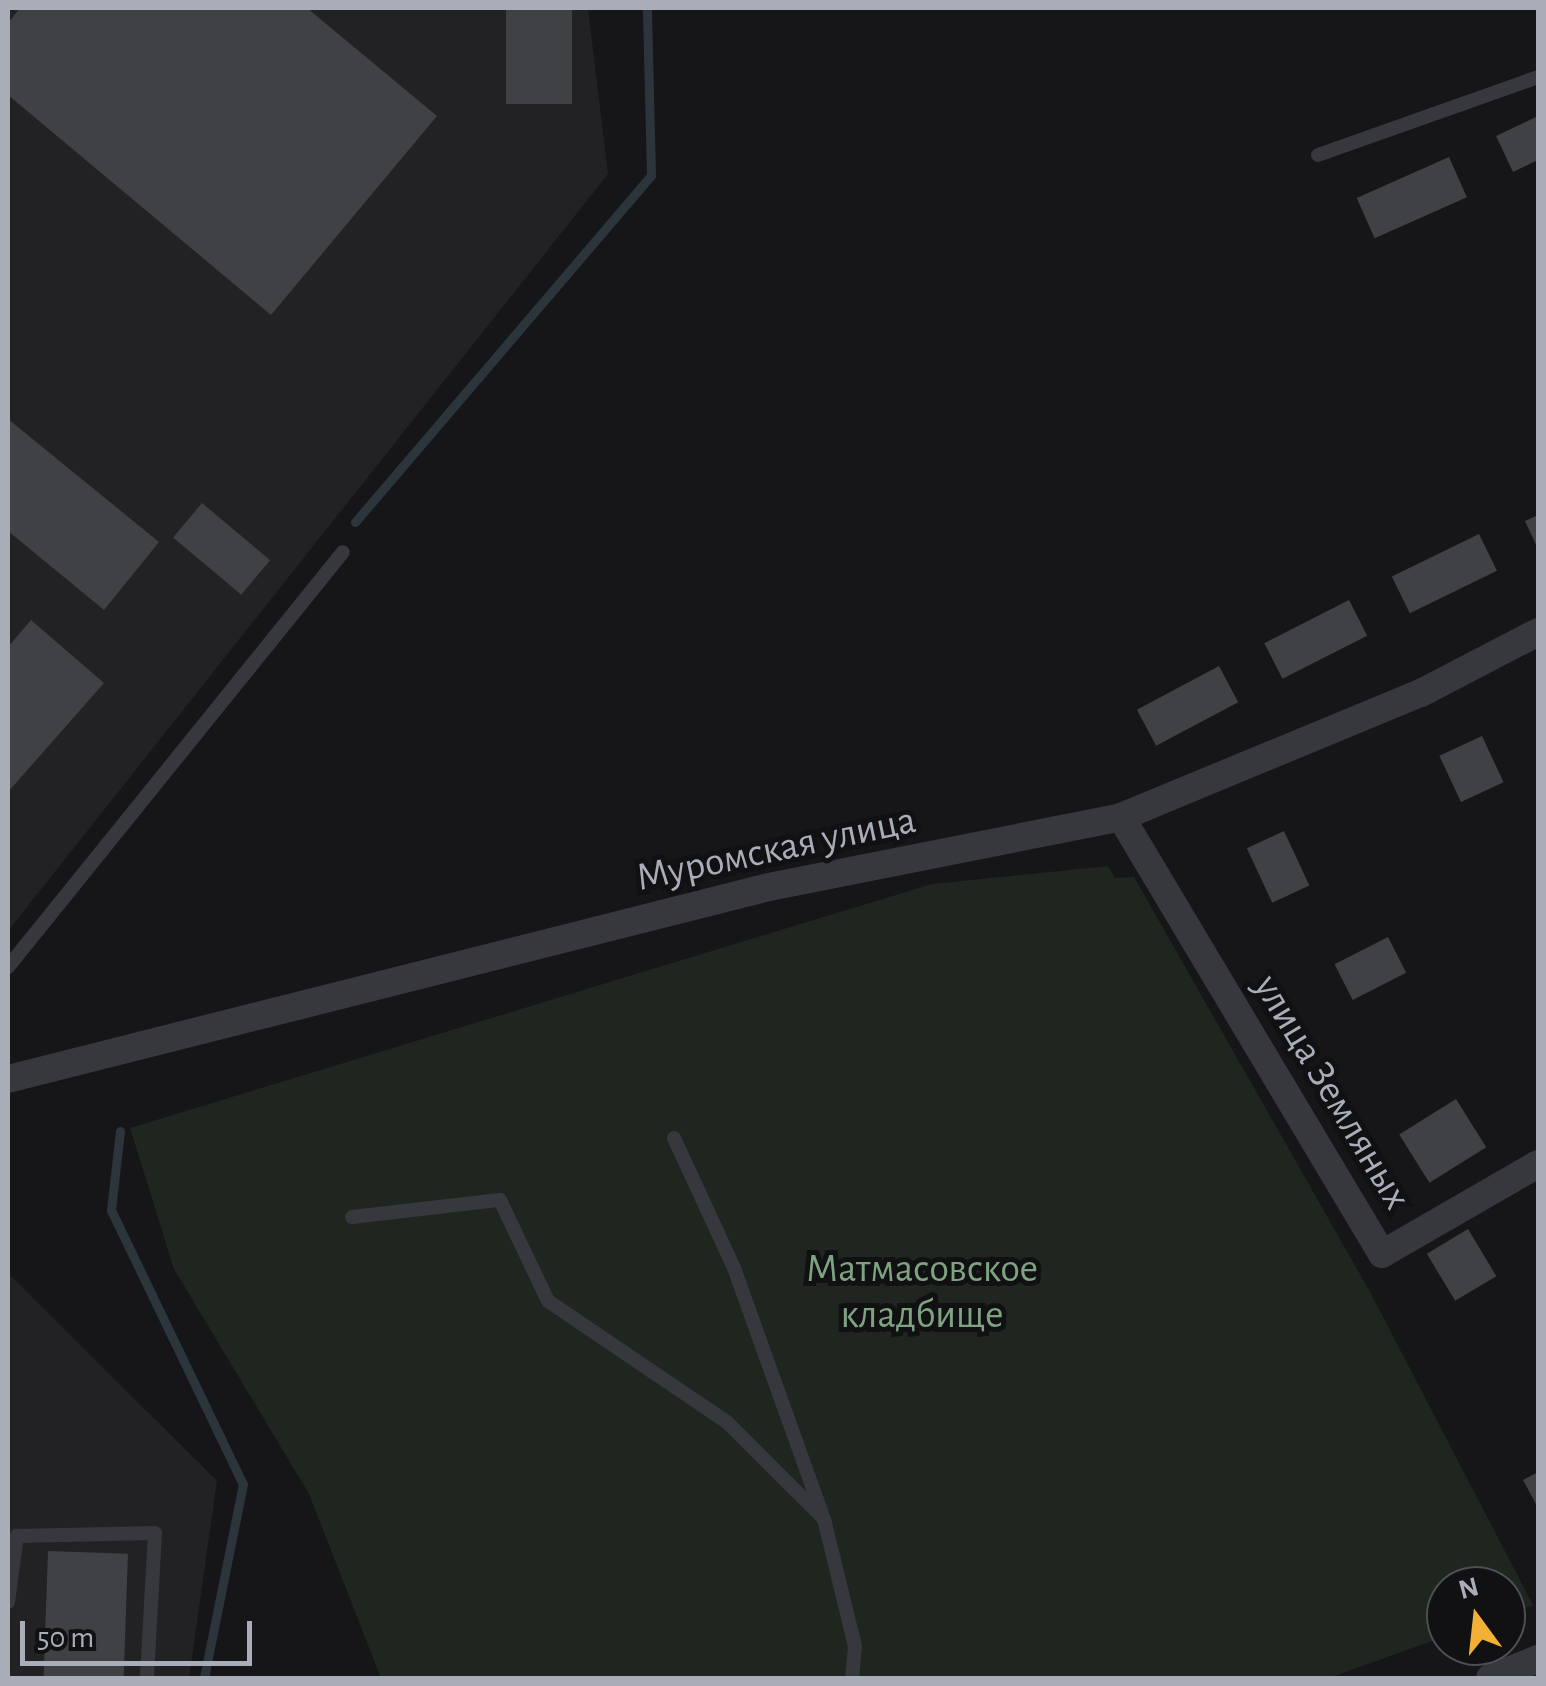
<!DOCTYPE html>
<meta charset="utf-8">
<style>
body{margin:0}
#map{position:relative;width:1546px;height:1686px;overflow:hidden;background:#161618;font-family:"Alegreya Sans",sans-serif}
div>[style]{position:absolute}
.built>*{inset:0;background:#222225}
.green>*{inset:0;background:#1e261f}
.stream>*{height:9px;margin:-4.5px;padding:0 4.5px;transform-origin:4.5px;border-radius:4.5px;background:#2c353c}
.building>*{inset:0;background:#404145;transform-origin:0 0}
.service>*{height:14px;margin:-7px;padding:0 7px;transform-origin:7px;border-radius:7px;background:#37383d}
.minor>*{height:28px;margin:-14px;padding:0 14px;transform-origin:14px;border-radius:14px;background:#37383d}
span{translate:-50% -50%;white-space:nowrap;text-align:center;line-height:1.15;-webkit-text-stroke:10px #111113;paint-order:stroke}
.street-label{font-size:40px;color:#a8adb8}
.park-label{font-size:40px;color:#7fa381}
.frame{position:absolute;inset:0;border:10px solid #a8adb8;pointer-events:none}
.north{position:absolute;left:1426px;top:1566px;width:100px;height:100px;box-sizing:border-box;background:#111113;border:2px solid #4d4f55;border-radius:50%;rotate:345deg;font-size:28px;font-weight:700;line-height:40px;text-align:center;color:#a8adb8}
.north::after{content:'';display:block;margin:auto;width:35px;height:45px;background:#f2b134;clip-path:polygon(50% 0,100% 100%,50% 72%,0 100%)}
.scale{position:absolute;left:20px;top:1621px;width:232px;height:45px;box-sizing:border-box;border:5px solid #a8adb8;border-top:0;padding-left:12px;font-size:30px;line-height:35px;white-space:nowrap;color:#a8adb8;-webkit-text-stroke:8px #111113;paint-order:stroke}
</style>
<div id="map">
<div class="built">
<div style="clip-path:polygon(8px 8px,588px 8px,608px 174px,8px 931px)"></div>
<div style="clip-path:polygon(8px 1273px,217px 1481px,189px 1678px,8px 1678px)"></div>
</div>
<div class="green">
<div style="clip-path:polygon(1108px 866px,1115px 878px,1134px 877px,1369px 1290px,1533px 1605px,1506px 1615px,1506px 1586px,1446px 1586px,1446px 1636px,1329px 1678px,381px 1678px,309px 1494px,174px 1269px,130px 1128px,932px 884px)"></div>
</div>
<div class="stream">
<div style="left:355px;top:522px;width:456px;rotate:-49.5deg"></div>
<div style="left:651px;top:175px;width:167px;rotate:-91.4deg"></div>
<div style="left:120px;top:1131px;width:80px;rotate:96.5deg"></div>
<div style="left:111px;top:1210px;width:304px;rotate:64.3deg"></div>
<div style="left:243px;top:1484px;width:198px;rotate:101.4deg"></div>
</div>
<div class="building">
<div style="clip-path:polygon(20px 8px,307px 8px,437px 116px,271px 315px,8px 95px,8px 23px)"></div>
<div style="left:506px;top:8px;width:66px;height:96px"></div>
<div style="clip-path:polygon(1538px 116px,1538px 160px,1513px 172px,1496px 136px)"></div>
<div style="left:1449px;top:157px;width:44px;height:101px;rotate:66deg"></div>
<div style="clip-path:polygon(8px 419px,159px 542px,104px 610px,8px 531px)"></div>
<div style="left:202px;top:503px;width:89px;height:45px;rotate:40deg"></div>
<div style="clip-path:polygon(1538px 515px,1538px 549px,1525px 521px)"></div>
<div style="left:1479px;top:534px;width:41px;height:97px;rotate:64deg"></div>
<div style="left:1349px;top:600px;width:40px;height:95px;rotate:63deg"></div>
<div style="clip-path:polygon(31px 620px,104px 683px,8px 792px,8px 647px)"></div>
<div style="left:1219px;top:666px;width:41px;height:93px;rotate:62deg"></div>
<div style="left:1482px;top:736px;width:51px;height:47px;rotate:65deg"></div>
<div style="left:1284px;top:831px;width:60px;height:41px;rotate:65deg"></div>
<div style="left:1388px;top:937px;width:40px;height:60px;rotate:63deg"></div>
<div style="left:1456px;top:1099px;width:57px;height:67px;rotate:58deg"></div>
<div style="left:1468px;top:1229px;width:55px;height:48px;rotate:59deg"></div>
<div style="clip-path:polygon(1538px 1472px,1538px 1508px,1523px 1480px)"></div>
<div style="left:48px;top:1551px;width:80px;height:127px;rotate:2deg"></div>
</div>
<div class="service">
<div style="left:1318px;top:155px;width:233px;rotate:-19.5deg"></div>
<div style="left:8px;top:967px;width:533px;rotate:-51.09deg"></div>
<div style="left:674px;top:1138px;width:143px;rotate:65.2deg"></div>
<div style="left:734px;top:1268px;width:261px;rotate:70.3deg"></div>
<div style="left:352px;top:1217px;width:149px;rotate:-6.6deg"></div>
<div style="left:500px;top:1200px;width:112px;rotate:64.6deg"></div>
<div style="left:548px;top:1301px;width:217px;rotate:34.1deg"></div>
<div style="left:728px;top:1423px;width:136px;rotate:45deg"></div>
<div style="left:824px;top:1519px;width:131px;rotate:76.3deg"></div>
<div style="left:855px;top:1646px;width:32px;rotate:95deg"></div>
<div style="left:8px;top:1602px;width:67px;rotate:-82.2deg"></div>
<div style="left:17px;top:1536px;width:138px;rotate:-1.2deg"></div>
<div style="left:155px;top:1533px;width:145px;rotate:93.2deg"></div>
</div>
<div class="minor">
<div style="left:1121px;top:817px;width:509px;rotate:59.15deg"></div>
<div style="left:1382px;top:1254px;width:180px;rotate:-30deg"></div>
<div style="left:8px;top:1079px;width:785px;rotate:-14.16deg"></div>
<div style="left:769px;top:887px;width:359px;rotate:-11.2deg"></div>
<div style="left:1121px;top:817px;width:325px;rotate:-22.5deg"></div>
<div style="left:1421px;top:693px;width:132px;rotate:-27.5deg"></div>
<div style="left:1490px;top:1678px;width:52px;rotate:-21.6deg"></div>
</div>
<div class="street-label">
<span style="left:776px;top:849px;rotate:-12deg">Муромская улица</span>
<span style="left:1332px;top:1092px;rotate:59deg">улица Земляных</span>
</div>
<div class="park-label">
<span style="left:922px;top:1292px">Матмасовское<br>кладбище</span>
</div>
<div class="frame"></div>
<div class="north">N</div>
<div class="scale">50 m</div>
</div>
